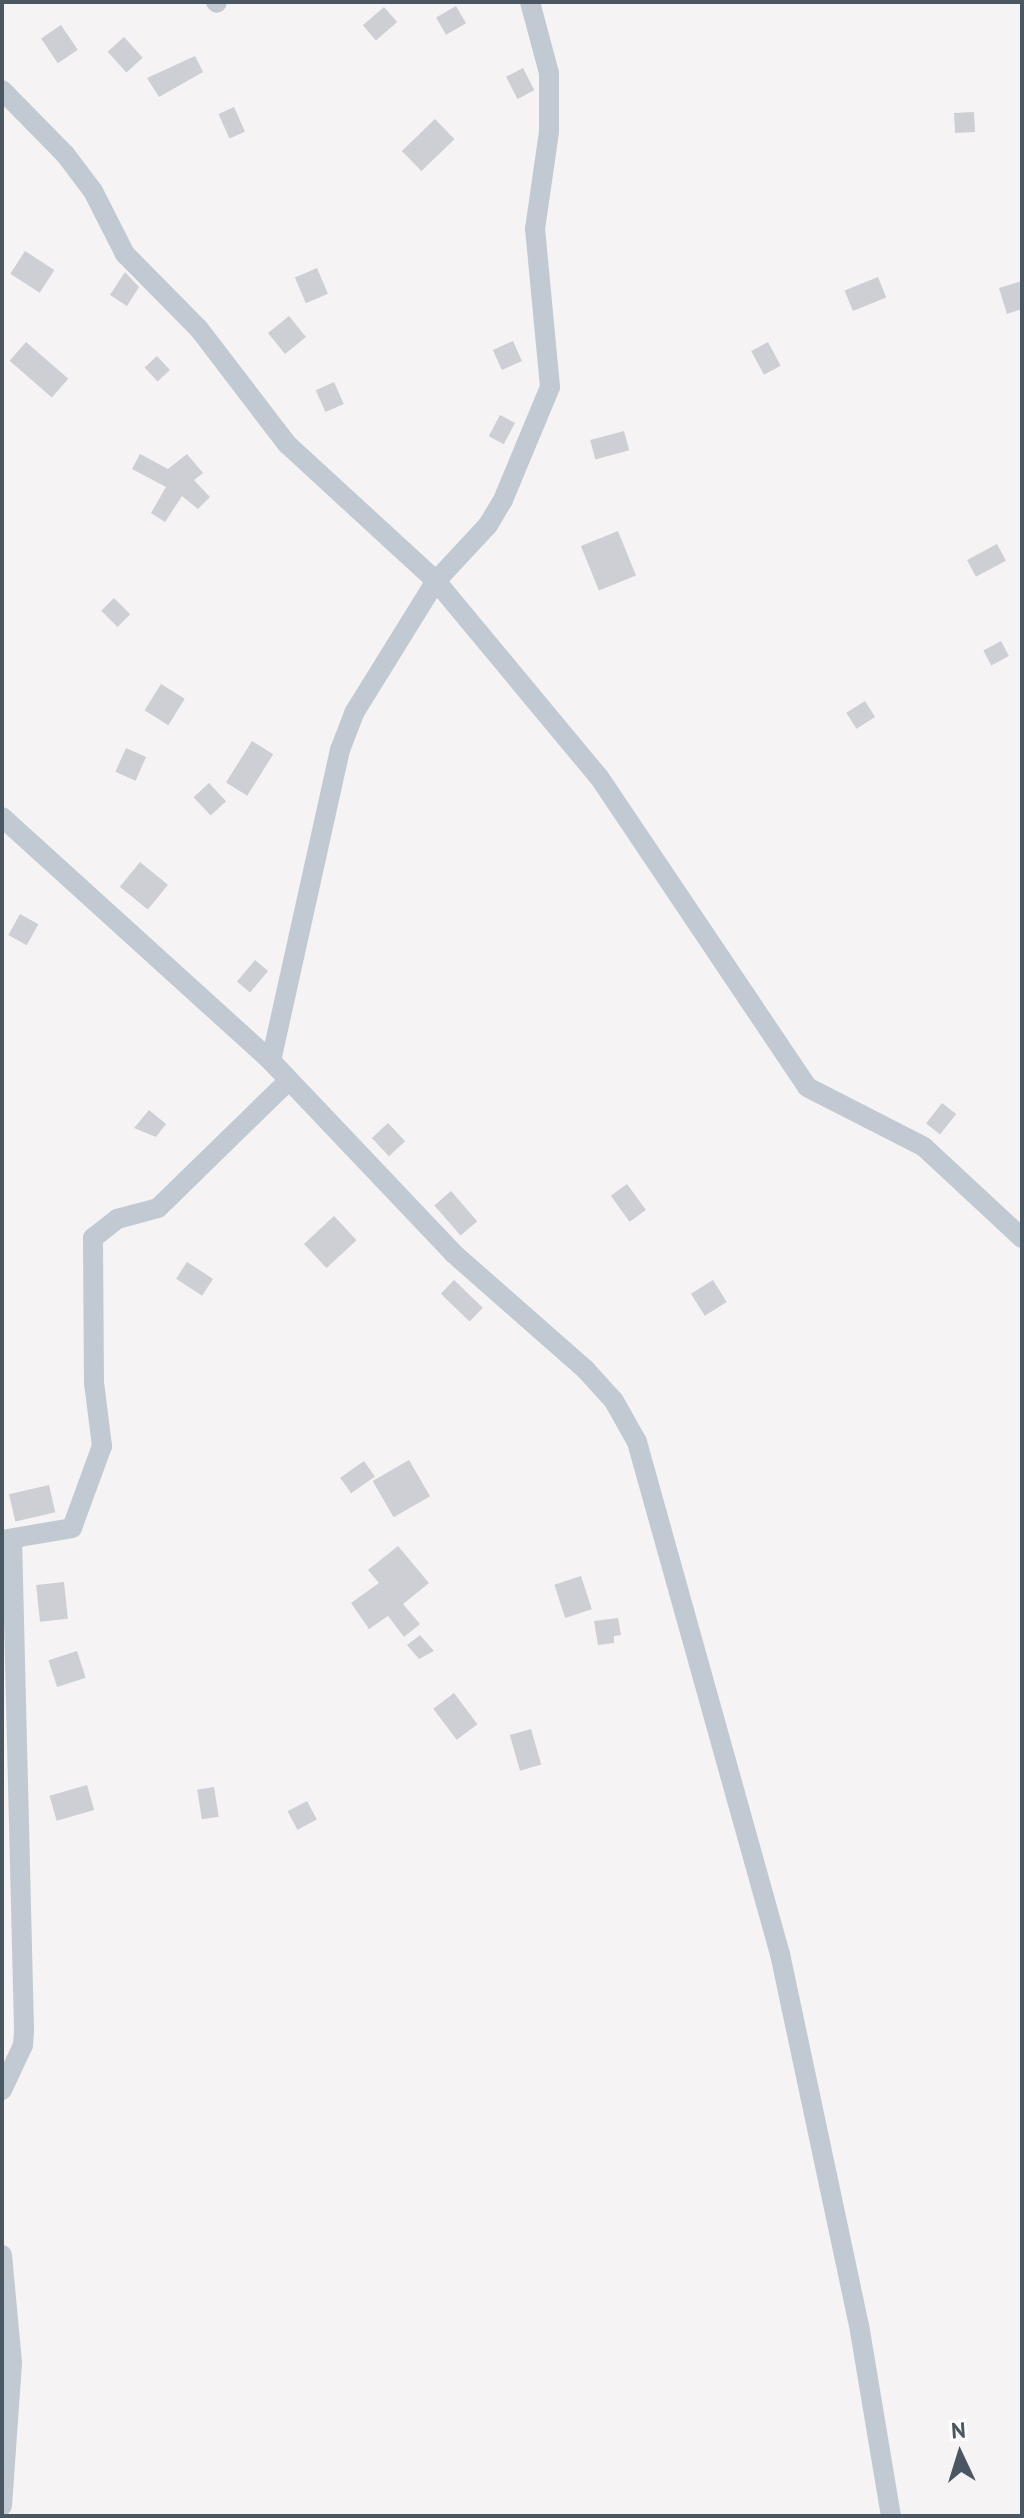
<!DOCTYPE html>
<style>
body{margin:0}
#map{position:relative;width:1024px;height:2518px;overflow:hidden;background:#f5f3f3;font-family:"PT Sans",sans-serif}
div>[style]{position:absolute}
.building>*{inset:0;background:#cdcfd5;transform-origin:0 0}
.street>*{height:20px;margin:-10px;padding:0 10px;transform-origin:10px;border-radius:10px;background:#c1cad2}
span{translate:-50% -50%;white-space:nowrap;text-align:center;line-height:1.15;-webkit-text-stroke:6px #fff;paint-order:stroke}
.frame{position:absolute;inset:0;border:4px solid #4a5661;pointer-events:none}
.north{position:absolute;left:920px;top:2414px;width:80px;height:80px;-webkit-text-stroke:6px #fff;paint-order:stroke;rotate:356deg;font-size:22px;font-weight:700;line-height:32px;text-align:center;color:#4a5661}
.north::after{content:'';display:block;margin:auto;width:28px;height:36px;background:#4a5661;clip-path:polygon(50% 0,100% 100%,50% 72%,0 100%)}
</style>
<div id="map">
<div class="building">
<div style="left:456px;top:6px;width:20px;height:23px;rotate:60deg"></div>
<div style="left:384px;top:7px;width:20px;height:28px;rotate:49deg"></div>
<div style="left:61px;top:25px;width:30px;height:24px;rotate:56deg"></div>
<div style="left:124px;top:37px;width:28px;height:22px;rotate:48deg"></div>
<div style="clip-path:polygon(195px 56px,203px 72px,159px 97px,147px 78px)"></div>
<div style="left:523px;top:68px;width:25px;height:19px;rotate:63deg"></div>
<div style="left:234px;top:107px;width:27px;height:17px;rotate:66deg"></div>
<div style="left:974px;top:112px;width:20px;height:20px;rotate:87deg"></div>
<div style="left:435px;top:119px;width:28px;height:46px;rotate:46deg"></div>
<div style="left:25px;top:251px;width:35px;height:27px;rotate:33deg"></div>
<div style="left:317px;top:268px;width:28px;height:24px;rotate:67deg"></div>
<div style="clip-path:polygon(125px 272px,139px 287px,127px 306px,110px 295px)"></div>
<div style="left:878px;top:277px;width:22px;height:36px;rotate:68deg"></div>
<div style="clip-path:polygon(1022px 281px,1022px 309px,1007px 314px,999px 288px)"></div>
<div style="left:289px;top:316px;width:27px;height:27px;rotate:51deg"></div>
<div style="left:513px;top:341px;width:22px;height:22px;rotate:66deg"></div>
<div style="left:26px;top:342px;width:56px;height:25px;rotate:41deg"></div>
<div style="left:768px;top:342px;width:27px;height:19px;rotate:62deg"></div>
<div style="left:157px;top:356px;width:19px;height:17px;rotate:47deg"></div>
<div style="left:334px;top:382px;width:24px;height:20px;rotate:66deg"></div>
<div style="left:500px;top:415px;width:17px;height:24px;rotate:28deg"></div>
<div style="left:624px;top:431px;width:20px;height:35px;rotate:75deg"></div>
<div style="clip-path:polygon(140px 454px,168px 469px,187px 454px,203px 473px,194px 480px,210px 497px,198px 509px,182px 496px,165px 522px,151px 513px,166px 487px,132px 469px)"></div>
<div style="left:618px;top:531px;width:48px;height:40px;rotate:68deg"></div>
<div style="left:997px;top:544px;width:19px;height:34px;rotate:62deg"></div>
<div style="left:114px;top:598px;width:23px;height:18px;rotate:45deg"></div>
<div style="left:1001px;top:641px;width:17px;height:20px;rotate:62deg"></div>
<div style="left:161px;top:684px;width:28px;height:31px;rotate:32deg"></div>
<div style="left:865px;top:701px;width:19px;height:22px;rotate:58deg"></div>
<div style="left:252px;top:741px;width:25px;height:49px;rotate:32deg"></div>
<div style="left:126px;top:748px;width:22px;height:26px;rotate:24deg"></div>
<div style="left:209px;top:783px;width:25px;height:21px;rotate:47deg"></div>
<div style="left:140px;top:862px;width:36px;height:32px;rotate:39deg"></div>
<div style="left:20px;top:914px;width:21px;height:24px;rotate:29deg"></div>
<div style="left:255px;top:960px;width:17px;height:28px;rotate:40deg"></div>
<div style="left:942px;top:1103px;width:18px;height:26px;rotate:38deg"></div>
<div style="clip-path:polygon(149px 1110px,166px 1124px,156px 1137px,134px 1128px)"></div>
<div style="left:388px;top:1123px;width:25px;height:22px;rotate:47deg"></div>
<div style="left:627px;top:1184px;width:32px;height:20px;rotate:54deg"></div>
<div style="left:451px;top:1191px;width:40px;height:22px;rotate:49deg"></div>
<div style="left:334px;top:1216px;width:33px;height:41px;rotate:47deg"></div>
<div style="left:187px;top:1262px;width:31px;height:20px;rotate:33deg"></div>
<div style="left:454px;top:1280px;width:40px;height:19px;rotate:44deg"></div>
<div style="left:713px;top:1280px;width:26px;height:26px;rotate:58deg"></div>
<div style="left:409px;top:1460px;width:42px;height:42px;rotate:60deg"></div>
<div style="left:364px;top:1461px;width:19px;height:29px;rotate:55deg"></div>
<div style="left:49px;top:1485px;width:28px;height:41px;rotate:77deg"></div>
<div style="clip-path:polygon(398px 1546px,429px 1583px,403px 1604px,420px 1624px,404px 1637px,388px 1616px,369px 1629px,351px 1603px,379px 1583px,368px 1570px)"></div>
<div style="left:581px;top:1576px;width:35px;height:28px;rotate:72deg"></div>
<div style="left:64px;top:1582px;width:37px;height:28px;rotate:84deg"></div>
<div style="clip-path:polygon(618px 1618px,621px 1635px,614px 1636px,614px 1643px,598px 1645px,594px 1621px)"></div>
<div style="clip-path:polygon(420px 1635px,434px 1651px,419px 1659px,407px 1645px)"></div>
<div style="left:77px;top:1651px;width:28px;height:30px;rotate:72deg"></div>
<div style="left:454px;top:1693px;width:39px;height:26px;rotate:53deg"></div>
<div style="left:531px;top:1729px;width:37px;height:22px;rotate:74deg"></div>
<div style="left:87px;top:1785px;width:26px;height:39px;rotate:74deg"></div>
<div style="left:214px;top:1787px;width:30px;height:17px;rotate:81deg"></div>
<div style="left:307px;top:1801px;width:21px;height:22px;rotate:62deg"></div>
</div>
<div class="street">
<div style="left:216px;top:2px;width:1px;rotate:45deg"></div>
<div style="left:2px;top:90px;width:90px;rotate:45.5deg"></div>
<div style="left:65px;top:154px;width:46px;rotate:52.9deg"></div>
<div style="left:93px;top:191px;width:71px;rotate:63.1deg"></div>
<div style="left:125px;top:254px;width:105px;rotate:45.4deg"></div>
<div style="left:199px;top:329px;width:145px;rotate:52.6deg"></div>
<div style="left:287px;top:444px;width:202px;rotate:42.6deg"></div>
<div style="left:436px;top:581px;width:255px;rotate:50.3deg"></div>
<div style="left:599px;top:777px;width:373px;rotate:56.1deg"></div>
<div style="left:807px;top:1087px;width:131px;rotate:27.1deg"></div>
<div style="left:924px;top:1147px;width:134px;rotate:42.9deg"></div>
<div style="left:2px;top:817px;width:363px;rotate:42.2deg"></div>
<div style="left:271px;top:1061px;width:265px;rotate:46.5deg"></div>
<div style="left:453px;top:1253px;width:176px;rotate:41.3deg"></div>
<div style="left:585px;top:1369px;width:43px;rotate:47.8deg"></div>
<div style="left:614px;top:1401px;width:47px;rotate:60.7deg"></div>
<div style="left:637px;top:1442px;width:532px;rotate:74.4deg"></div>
<div style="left:780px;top:1954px;width:379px;rotate:78deg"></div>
<div style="left:859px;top:2325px;width:194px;rotate:80.5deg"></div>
<div style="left:271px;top:1061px;width:319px;rotate:-77.5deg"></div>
<div style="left:340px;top:750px;width:40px;rotate:-69deg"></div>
<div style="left:354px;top:713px;width:155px;rotate:-58.2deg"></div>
<div style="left:436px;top:581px;width:76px;rotate:-47.1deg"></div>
<div style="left:488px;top:525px;width:29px;rotate:-59deg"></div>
<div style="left:503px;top:500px;width:122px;rotate:-67.4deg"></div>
<div style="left:550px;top:387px;width:159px;rotate:-95.4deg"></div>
<div style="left:535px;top:229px;width:98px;rotate:-81.8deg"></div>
<div style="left:549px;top:132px;width:59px;rotate:-90deg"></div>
<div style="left:549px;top:73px;width:73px;rotate:-105deg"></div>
<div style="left:2px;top:1540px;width:71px;rotate:-9.7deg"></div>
<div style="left:72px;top:1528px;width:87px;rotate:-69.9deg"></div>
<div style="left:102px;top:1446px;width:64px;rotate:-97.2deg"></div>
<div style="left:94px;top:1383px;width:145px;rotate:-90.4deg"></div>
<div style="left:93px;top:1238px;width:31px;rotate:-38deg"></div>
<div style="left:117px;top:1219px;width:42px;rotate:-15deg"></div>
<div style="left:158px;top:1208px;width:180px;rotate:-44.3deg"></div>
<div style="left:2px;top:2090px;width:50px;rotate:-65deg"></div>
<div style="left:23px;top:2045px;width:16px;rotate:-86deg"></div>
<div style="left:24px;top:2029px;width:489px;rotate:-91.4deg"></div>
<div style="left:2px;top:2255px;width:108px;rotate:84.7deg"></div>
<div style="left:12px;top:2363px;width:143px;rotate:94deg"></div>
</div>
<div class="frame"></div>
<div class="north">N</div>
</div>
